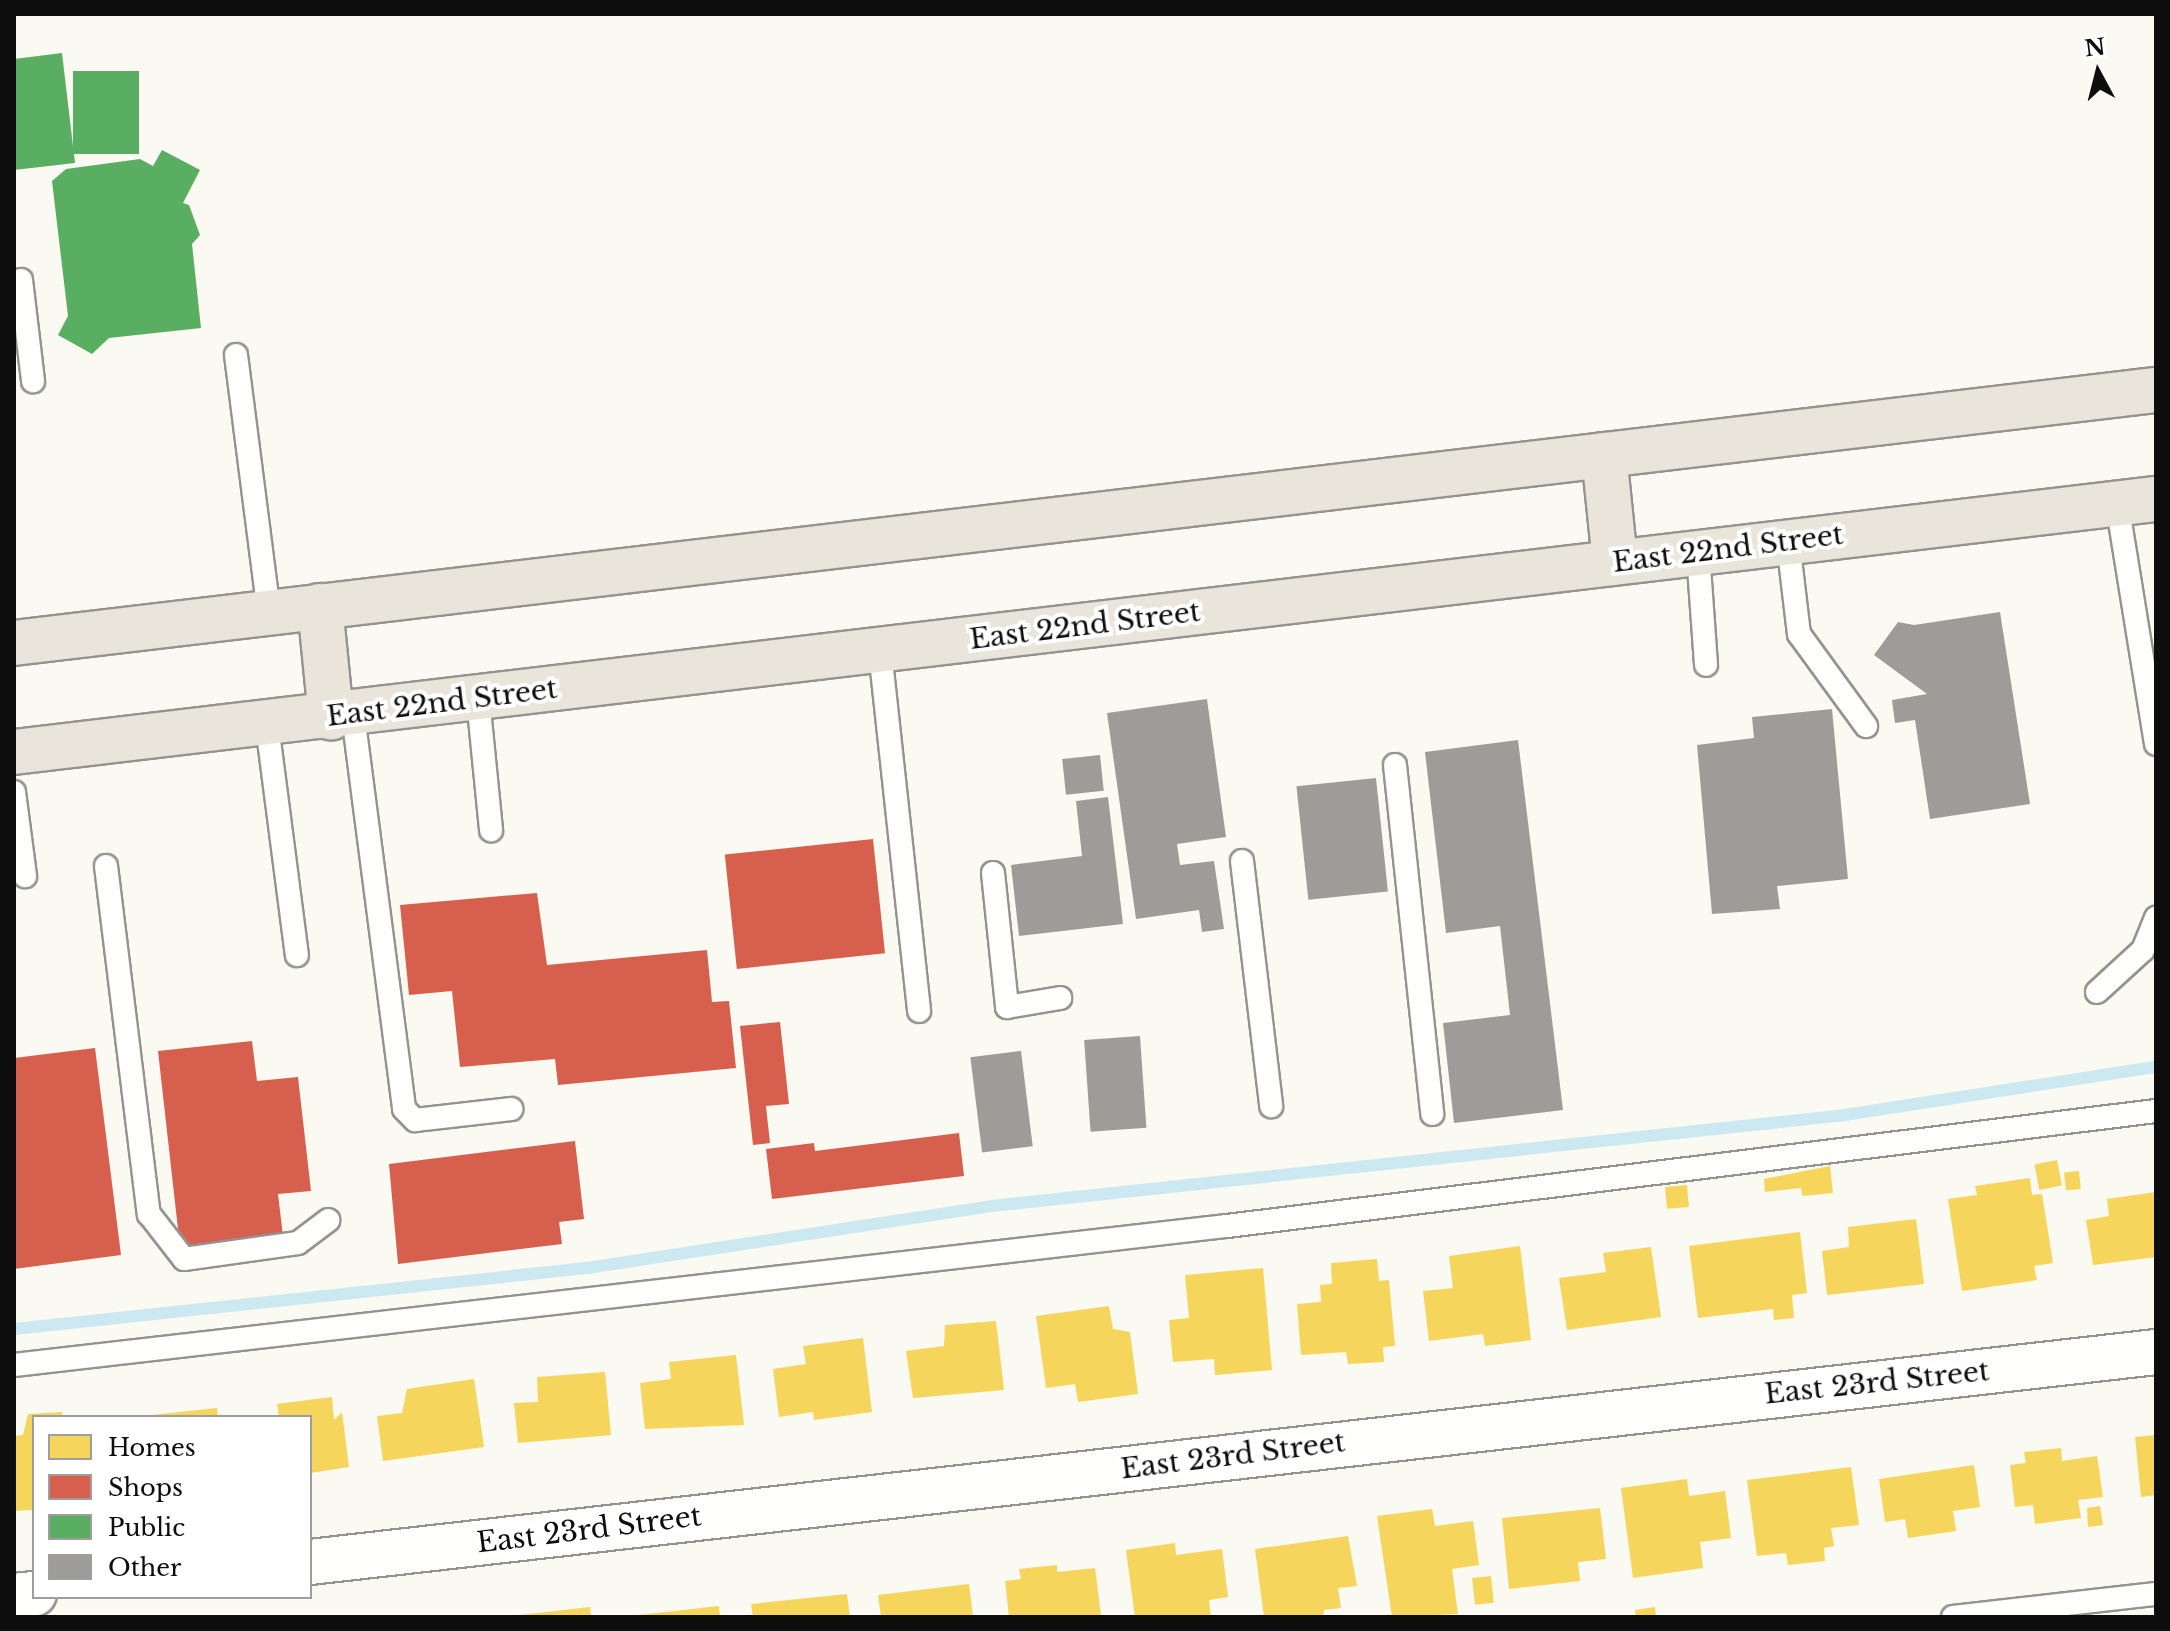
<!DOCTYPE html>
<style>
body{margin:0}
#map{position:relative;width:2170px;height:1631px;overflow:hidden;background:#faf9f2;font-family:"Libre Baskerville",serif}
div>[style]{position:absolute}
.homes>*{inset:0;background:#f6d55c;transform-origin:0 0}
.shops>*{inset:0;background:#d6604d;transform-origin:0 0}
.public>*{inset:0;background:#5aae61;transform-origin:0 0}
.stream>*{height:12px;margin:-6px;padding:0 6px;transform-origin:6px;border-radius:6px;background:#cce8f1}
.building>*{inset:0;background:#9e9c98;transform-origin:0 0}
.roads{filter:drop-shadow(2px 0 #949390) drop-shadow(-2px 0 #949390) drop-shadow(0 2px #949390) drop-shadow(0 -2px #949390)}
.lane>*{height:22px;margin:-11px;padding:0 11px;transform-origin:11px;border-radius:11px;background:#fefefd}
.street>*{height:44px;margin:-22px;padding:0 22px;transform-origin:22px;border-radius:22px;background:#fefefd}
.primary>*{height:44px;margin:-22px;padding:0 22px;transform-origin:22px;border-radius:22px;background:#eae5da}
span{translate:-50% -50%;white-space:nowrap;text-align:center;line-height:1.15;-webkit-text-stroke:8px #fff;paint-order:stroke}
.street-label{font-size:28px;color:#0d0d0d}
.frame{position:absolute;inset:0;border:16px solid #0d0d0d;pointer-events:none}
.legend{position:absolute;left:32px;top:1415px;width:280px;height:184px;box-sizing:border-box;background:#fff;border:2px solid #9e9e9e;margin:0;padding:10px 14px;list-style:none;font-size:24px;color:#0d0d0d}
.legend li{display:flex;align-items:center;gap:16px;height:40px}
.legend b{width:40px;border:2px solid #9e9e9e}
.north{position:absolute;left:2058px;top:32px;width:80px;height:80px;-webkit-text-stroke:6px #fff;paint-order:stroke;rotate:353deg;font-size:22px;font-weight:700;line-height:32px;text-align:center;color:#0d0d0d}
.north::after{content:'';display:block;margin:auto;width:28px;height:36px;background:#0d0d0d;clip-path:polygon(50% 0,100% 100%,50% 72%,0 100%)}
</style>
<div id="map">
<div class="homes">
<div style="left:2057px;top:1160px;width:26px;height:23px;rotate:79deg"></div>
<div style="clip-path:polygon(1830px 1166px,1833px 1193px,1802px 1196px,1801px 1188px,1765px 1192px,1764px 1179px)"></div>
<div style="left:2079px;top:1171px;width:18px;height:15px;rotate:84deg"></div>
<div style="clip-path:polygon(2030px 1178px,2032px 1195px,2042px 1194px,2053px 1263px,2034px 1266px,2037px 1280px,1962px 1291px,1948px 1199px,1977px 1195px,1975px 1186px)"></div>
<div style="left:1687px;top:1185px;width:22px;height:22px;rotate:85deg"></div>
<div style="clip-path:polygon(2156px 1192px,2156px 1257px,2093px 1265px,2086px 1220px,2109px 1216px,2107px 1199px)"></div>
<div style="clip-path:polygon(1916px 1219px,1924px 1284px,1827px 1295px,1822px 1251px,1849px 1247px,1848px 1227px)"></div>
<div style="clip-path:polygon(1800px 1232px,1807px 1293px,1792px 1295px,1794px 1318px,1774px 1320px,1773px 1309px,1698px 1318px,1689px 1246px)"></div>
<div style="clip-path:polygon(1520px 1246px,1531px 1340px,1485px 1346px,1483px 1334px,1429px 1341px,1423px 1291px,1453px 1288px,1449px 1256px)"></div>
<div style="clip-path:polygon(1651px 1247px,1661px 1317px,1567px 1330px,1559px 1278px,1606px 1272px,1603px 1253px)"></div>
<div style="clip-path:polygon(1377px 1259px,1379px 1281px,1389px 1280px,1395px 1346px,1383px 1347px,1384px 1362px,1348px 1364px,1346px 1352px,1301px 1355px,1297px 1304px,1321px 1302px,1320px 1285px,1332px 1284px,1331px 1263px)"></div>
<div style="clip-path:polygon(1263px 1268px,1272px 1370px,1215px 1375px,1214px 1359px,1173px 1362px,1169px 1320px,1189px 1318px,1185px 1275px)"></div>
<div style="clip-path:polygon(1109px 1306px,1113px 1329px,1130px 1332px,1138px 1394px,1078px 1402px,1075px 1384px,1046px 1388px,1036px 1316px)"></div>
<div style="clip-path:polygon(996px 1321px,1004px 1390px,913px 1398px,906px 1351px,944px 1346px,945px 1325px)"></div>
<div style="clip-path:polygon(863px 1338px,872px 1412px,814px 1420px,813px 1412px,779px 1417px,773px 1369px,806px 1364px,803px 1346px)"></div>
<div style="clip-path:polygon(736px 1355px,744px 1425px,645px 1429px,640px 1383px,671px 1379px,669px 1362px)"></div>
<div style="clip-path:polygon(605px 1372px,611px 1435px,518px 1443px,514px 1403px,538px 1402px,537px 1377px)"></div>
<div style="clip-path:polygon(474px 1379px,484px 1447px,383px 1461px,377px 1416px,402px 1413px,407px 1389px)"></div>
<div style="clip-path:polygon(332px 1397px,334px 1420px,342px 1412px,349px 1467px,310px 1473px,310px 1417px,279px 1417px,277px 1404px)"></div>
<div style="clip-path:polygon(217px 1408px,218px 1417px,152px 1417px,151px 1415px)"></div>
<div style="clip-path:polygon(62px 1412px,63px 1417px,34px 1417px,34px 1510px,14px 1511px,14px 1436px,23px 1435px,28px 1414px)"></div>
<div style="clip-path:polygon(2156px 1435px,2156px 1495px,2141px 1497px,2135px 1437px)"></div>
<div style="clip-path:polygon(2061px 1448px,2062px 1461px,2097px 1456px,2103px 1497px,2078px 1500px,2081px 1518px,2035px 1524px,2033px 1505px,2015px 1507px,2010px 1465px,2026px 1463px,2024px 1452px)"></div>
<div style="clip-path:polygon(1974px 1465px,1980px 1507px,1953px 1511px,1956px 1531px,1908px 1538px,1905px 1519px,1885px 1522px,1879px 1479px)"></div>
<div style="clip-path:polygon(1851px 1467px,1859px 1525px,1831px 1528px,1834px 1546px,1824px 1548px,1825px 1561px,1788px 1565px,1786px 1553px,1757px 1556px,1747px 1480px)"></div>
<div style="clip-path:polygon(1687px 1479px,1689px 1496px,1725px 1491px,1731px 1538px,1700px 1542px,1703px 1568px,1633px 1578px,1621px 1488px)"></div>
<div style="clip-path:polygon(2100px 1506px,2103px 1525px,2088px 1527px,2087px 1508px)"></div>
<div style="clip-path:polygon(1600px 1508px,1606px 1559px,1578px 1562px,1580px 1581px,1509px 1589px,1502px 1518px)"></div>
<div style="clip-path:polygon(1432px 1509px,1435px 1526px,1473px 1521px,1479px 1565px,1452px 1569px,1458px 1614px,1392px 1617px,1377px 1516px)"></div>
<div style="clip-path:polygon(1348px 1536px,1357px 1586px,1338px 1588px,1341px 1608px,1324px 1610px,1323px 1617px,1264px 1617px,1255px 1549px)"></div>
<div style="clip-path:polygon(1175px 1543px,1176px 1555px,1222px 1549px,1228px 1597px,1209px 1600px,1211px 1617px,1135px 1617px,1126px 1550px)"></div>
<div style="clip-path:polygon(1057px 1565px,1057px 1572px,1095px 1568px,1101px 1615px,1009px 1617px,1005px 1581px,1021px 1579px,1019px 1569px)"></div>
<div style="left:1491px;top:1576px;width:27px;height:19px;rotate:84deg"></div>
<div style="clip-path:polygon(969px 1584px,973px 1617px,881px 1617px,878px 1595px)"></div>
<div style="clip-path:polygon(847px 1594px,850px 1617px,753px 1617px,751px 1604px)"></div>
<div style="clip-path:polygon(719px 1606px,720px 1617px,639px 1617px,639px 1615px)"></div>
<div style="clip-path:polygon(590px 1607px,591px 1617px,520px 1617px,520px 1615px)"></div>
<div style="clip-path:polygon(1655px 1607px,1656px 1617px,1636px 1617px,1635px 1610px)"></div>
</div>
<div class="shops">
<div style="left:873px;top:839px;width:115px;height:149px;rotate:84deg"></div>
<div style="clip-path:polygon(537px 893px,547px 965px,707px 950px,712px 1002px,729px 1001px,736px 1068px,558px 1085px,555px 1059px,460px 1067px,452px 991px,409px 995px,400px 905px)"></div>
<div style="clip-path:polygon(780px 1022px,789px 1104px,766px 1106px,770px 1143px,753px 1145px,740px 1026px)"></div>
<div style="clip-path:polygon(252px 1041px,257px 1081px,298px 1077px,311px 1191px,278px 1194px,283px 1236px,180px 1247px,158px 1051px)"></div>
<div style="clip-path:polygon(95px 1048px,121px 1255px,14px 1269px,14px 1058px)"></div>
<div style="clip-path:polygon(959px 1133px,964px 1176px,772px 1199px,766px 1149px,814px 1143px,815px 1151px)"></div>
<div style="clip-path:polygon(575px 1141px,584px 1219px,559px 1222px,562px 1244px,398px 1264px,389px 1164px)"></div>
</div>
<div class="public">
<div style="clip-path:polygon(62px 53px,75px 163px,14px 170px,14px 59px)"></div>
<div style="left:73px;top:71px;width:66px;height:83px"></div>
<div style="clip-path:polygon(162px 150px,200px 170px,183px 203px,189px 205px,200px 235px,192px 244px,201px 328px,109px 338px,92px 354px,58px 335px,68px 316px,52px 181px,66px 169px,140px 159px,153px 166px)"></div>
</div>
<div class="stream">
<div style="left:14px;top:1329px;width:576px;rotate:-6.08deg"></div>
<div style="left:587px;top:1268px;width:409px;rotate:-8.7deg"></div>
<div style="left:991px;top:1206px;width:852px;rotate:-6.07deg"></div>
<div style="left:1838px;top:1116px;width:322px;rotate:-8.8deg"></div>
</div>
<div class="building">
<div style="clip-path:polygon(2000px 612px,2030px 804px,1930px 819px,1915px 720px,1895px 723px,1892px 700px,1927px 694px,1874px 655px,1898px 622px,1914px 625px)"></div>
<div style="clip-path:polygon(1207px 699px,1226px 837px,1177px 844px,1180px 865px,1214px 861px,1224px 929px,1202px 932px,1199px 910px,1136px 919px,1107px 713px)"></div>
<div style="clip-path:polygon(1832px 709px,1848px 879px,1777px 886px,1780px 909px,1712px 914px,1697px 745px,1754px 738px,1752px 717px)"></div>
<div style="clip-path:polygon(1518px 740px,1563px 1110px,1454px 1123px,1443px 1023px,1510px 1015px,1500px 926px,1446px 933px,1425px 752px)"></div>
<div style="left:1100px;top:755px;width:36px;height:38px;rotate:84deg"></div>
<div style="left:1376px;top:778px;width:114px;height:80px;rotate:84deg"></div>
<div style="clip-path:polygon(1108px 797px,1123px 924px,1019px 936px,1011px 865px,1082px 856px,1076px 801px)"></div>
<div style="left:1140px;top:1036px;width:92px;height:56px;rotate:86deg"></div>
<div style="left:1021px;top:1051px;width:96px;height:51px;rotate:83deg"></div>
</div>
<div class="roads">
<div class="lane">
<div style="left:21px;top:280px;width:102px;rotate:83.2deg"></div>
<div style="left:236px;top:355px;width:259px;rotate:82.7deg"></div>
<div style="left:2117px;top:503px;width:244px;rotate:80.8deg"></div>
<div style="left:1788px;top:542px;width:93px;rotate:83.2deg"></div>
<div style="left:1799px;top:634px;width:114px;rotate:53.9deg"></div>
<div style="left:1698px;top:553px;width:112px;rotate:85.9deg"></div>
<div style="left:880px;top:651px;width:362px;rotate:83.8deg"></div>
<div style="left:478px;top:699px;width:132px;rotate:84.3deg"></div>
<div style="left:353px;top:715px;width:397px;rotate:82.6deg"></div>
<div style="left:404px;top:1109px;width:16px;rotate:45deg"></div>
<div style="left:415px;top:1120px;width:97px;rotate:-6.5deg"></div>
<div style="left:267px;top:725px;width:232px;rotate:82.6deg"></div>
<div style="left:1395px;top:765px;width:351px;rotate:83.9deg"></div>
<div style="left:14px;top:792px;width:85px;rotate:82.5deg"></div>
<div style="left:1242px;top:861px;width:247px;rotate:83.2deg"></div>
<div style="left:106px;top:866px;width:351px;rotate:83deg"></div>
<div style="left:149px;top:1214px;width:57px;rotate:52.1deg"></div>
<div style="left:184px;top:1259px;width:115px;rotate:-8deg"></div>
<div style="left:298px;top:1243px;width:38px;rotate:-37deg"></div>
<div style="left:993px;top:873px;width:135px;rotate:84deg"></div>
<div style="left:1007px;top:1007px;width:54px;rotate:-9.6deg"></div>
<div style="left:2097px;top:992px;width:62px;rotate:-42.4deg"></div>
<div style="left:2143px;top:950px;width:35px;rotate:-68deg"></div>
<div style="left:14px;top:1365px;width:1221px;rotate:-6.54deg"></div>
<div style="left:1227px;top:1226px;width:936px;rotate:-7.06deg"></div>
<div style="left:1953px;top:1617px;width:204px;rotate:-6.5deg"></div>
</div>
<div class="street">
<div style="left:310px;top:1562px;width:1858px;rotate:-6.49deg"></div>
<div style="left:14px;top:1596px;width:20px;rotate:-6deg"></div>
</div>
<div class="primary">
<div style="left:1604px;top:455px;width:108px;rotate:84.1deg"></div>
<div style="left:320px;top:606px;width:112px;rotate:84.3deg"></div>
<div style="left:14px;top:643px;width:2157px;rotate:-6.74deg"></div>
<div style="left:14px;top:752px;width:2157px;rotate:-6.74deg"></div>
</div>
</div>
<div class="street-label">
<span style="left:1728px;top:549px;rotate:-7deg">East 22nd Street</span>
<span style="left:1085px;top:626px;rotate:-7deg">East 22nd Street</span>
<span style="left:442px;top:703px;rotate:-7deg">East 22nd Street</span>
<span style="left:1877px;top:1383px;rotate:-6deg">East 23rd Street</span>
<span style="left:1233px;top:1456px;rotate:-7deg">East 23rd Street</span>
<span style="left:589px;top:1530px;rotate:-7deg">East 23rd Street</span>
</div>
<div class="frame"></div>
<ul class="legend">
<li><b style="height:22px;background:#f6d55c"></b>Homes</li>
<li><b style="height:22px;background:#d6604d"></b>Shops</li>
<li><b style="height:22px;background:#5aae61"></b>Public</li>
<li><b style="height:22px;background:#9e9c98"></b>Other</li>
</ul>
<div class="north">N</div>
</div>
